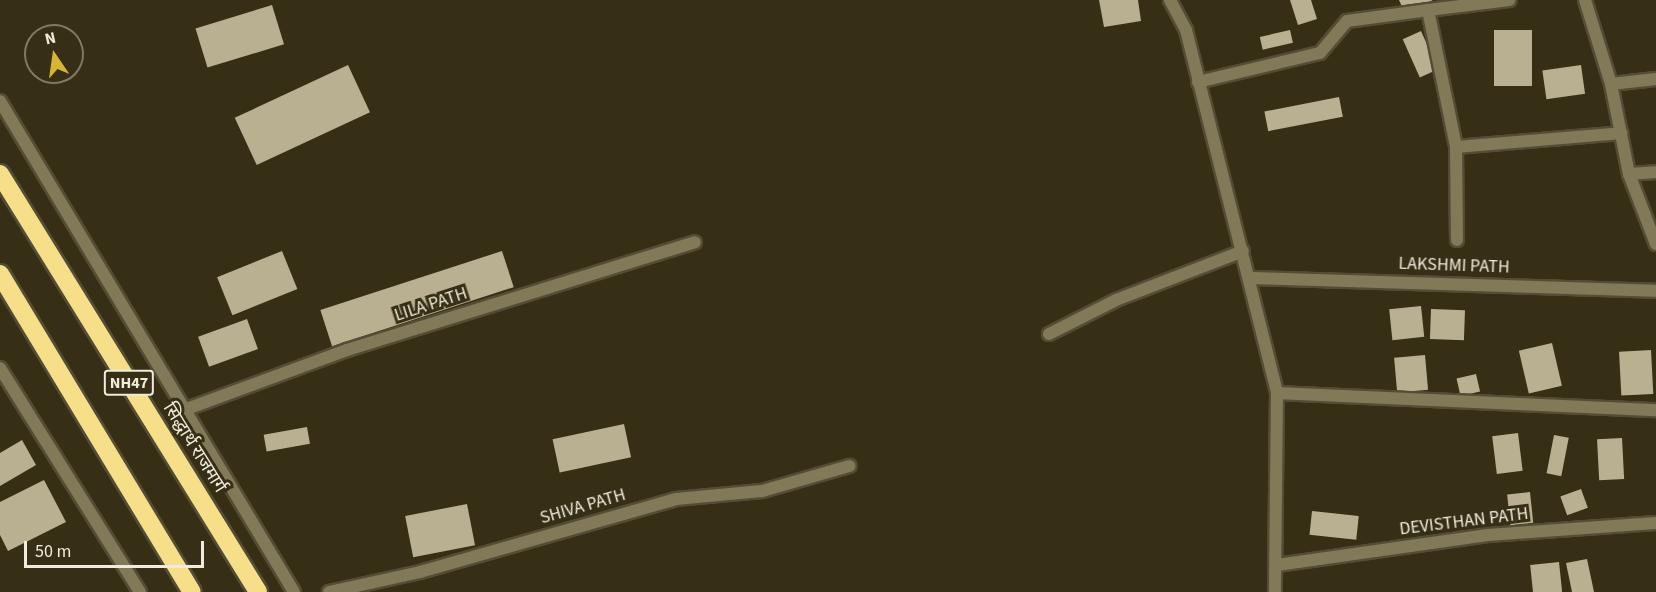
<!DOCTYPE html>
<meta charset="utf-8">
<style>
body{margin:0}
#map{position:relative;width:1656px;height:592px;overflow:hidden;background:#362f15;font-family:"Source Sans 3","Noto Sans Devanagari",sans-serif}
div>[style]{position:absolute}
.building>*{inset:0;background:#b9b092;transform-origin:0 0}
.roads{filter:drop-shadow(2px 0 #544d35) drop-shadow(-2px 0 #544d35) drop-shadow(0 2px #544d35) drop-shadow(0 -2px #544d35)}
.lane>*{height:12px;margin:-6px;padding:0 6px;transform-origin:6px;border-radius:6px;background:#827958}
.street>*{height:12px;margin:-6px;padding:0 6px;transform-origin:6px;border-radius:6px;background:#827958}
.highway>*{height:18px;margin:-9px;padding:0 9px;transform-origin:9px;border-radius:9px;background:#f7df8a}
span{translate:-50% -50%;white-space:nowrap;text-align:center;line-height:1.15;-webkit-text-stroke:6px #362f15;paint-order:stroke}
.shield-label span{padding:2px 4px;background:#362f15;border:2px solid;border-radius:4px;-webkit-text-stroke-width:0}
.shield-label{font-size:16px;color:#f0ebdc;font-weight:700}
.street-label{font-size:18px;color:#f0ebdc}
.north{position:absolute;left:24px;top:24px;width:60px;height:60px;box-sizing:border-box;background:#362f15;border:2px solid #807a65;border-radius:50%;rotate:347deg;font-size:16px;font-weight:700;line-height:24px;text-align:center;color:#f0ebdc}
.north::after{content:'';display:block;margin:auto;width:21px;height:27px;background:#d6b534;clip-path:polygon(50% 0,100% 100%,50% 72%,0 100%)}
.scale{position:absolute;left:24px;top:541px;width:180px;height:27px;box-sizing:border-box;border:3px solid #f0ebdc;border-top:0;padding-left:8px;font-size:18px;line-height:21px;white-space:nowrap;color:#f0ebdc;-webkit-text-stroke:4px #362f15;paint-order:stroke}
</style>
<div id="map">
<div class="building">
<div style="clip-path:polygon(1099px 0,1138px 0,1141px 21px,1104px 27px)"></div>
<div style="clip-path:polygon(1290px 0,1311px 0,1317px 19px,1298px 25px)"></div>
<div style="clip-path:polygon(1399px 0,1433px 0,1405px 13px)"></div>
<div style="left:272px;top:5px;width:41px;height:80px;rotate:73deg"></div>
<div style="left:1290px;top:30px;width:13px;height:31px;rotate:77deg"></div>
<div style="left:1494px;top:30px;width:38px;height:56px"></div>
<div style="left:1421px;top:31px;width:42px;height:20px;rotate:66deg"></div>
<div style="left:348px;top:65px;width:52px;height:125px;rotate:65deg"></div>
<div style="left:1581px;top:65px;width:29px;height:39px;rotate:82deg"></div>
<div style="left:1339px;top:97px;width:20px;height:76px;rotate:79deg"></div>
<div style="left:282px;top:251px;width:41px;height:70px;rotate:68deg"></div>
<div style="left:502px;top:251px;width:38px;height:191px;rotate:72deg"></div>
<div style="left:1421px;top:306px;width:31px;height:32px;rotate:84deg"></div>
<div style="left:1431px;top:309px;width:34px;height:30px;rotate:2deg"></div>
<div style="left:247px;top:319px;width:32px;height:52px;rotate:70deg"></div>
<div style="left:1552px;top:343px;width:44px;height:34px;rotate:77deg"></div>
<div style="left:1651px;top:350px;width:44px;height:32px;rotate:87deg"></div>
<div style="left:1425px;top:355px;width:35px;height:31px;rotate:85deg"></div>
<div style="left:1476px;top:374px;width:18px;height:20px;rotate:77deg"></div>
<div style="left:624px;top:424px;width:34px;height:73px;rotate:78deg"></div>
<div style="left:307px;top:427px;width:17px;height:44px;rotate:80deg"></div>
<div style="left:1518px;top:433px;width:38px;height:26px;rotate:83deg"></div>
<div style="left:1554px;top:435px;width:15px;height:39px;rotate:11deg"></div>
<div style="left:1622px;top:438px;width:41px;height:25px;rotate:87deg"></div>
<div style="clip-path:polygon(22px 440px,36px 465px,0 486px,0 453px)"></div>
<div style="clip-path:polygon(44px 480px,66px 522px,8px 551px,0 535px,0 502px)"></div>
<div style="left:1581px;top:489px;width:20px;height:22px;rotate:70deg"></div>
<div style="left:1530px;top:492px;width:31px;height:23px;rotate:84deg"></div>
<div style="left:467px;top:504px;width:42px;height:63px;rotate:79deg"></div>
<div style="left:1312px;top:511px;width:47px;height:24px;rotate:6deg"></div>
<div style="clip-path:polygon(1587px 559px,1594px 592px,1572px 592px,1566px 563px)"></div>
<div style="left:1559px;top:562px;width:30px;height:29px;rotate:84deg"></div>
</div>
<div class="roads">
<div class="lane">
<div style="left:0;top:101px;width:572px;rotate:59.09deg"></div>
<div style="left:0;top:368px;width:264px;rotate:58deg"></div>
</div>
<div class="street">
<div style="left:1170px;top:0;width:34px;rotate:62deg"></div>
<div style="left:1186px;top:30px;width:374px;rotate:75.9deg"></div>
<div style="left:1277px;top:393px;width:199px;rotate:90.6deg"></div>
<div style="left:1585px;top:0;width:88px;rotate:72.8deg"></div>
<div style="left:1611px;top:84px;width:92px;rotate:78.7deg"></div>
<div style="left:1629px;top:174px;width:75px;rotate:68.9deg"></div>
<div style="left:1428px;top:10px;width:82px;rotate:-7deg"></div>
<div style="left:1198px;top:82px;width:125px;rotate:-13.4deg"></div>
<div style="left:1320px;top:53px;width:42px;rotate:-49.8deg"></div>
<div style="left:1347px;top:21px;width:82px;rotate:-7.7deg"></div>
<div style="left:1428px;top:10px;width:140px;rotate:78.4deg"></div>
<div style="left:1456px;top:147px;width:93px;rotate:89.4deg"></div>
<div style="left:1611px;top:84px;width:45px;rotate:-6.3deg"></div>
<div style="left:1456px;top:147px;width:166px;rotate:-4.8deg"></div>
<div style="left:1629px;top:174px;width:27px;rotate:-4deg"></div>
<div style="left:1251px;top:278px;width:405px;rotate:1.8deg"></div>
<div style="left:1049px;top:334px;width:75px;rotate:-26.9deg"></div>
<div style="left:1116px;top:300px;width:136px;rotate:-21.1deg"></div>
<div style="left:1277px;top:393px;width:379px;rotate:2.6deg"></div>
<div style="left:181px;top:411px;width:177px;rotate:-20.2deg"></div>
<div style="left:347px;top:350px;width:364px;rotate:-17.2deg"></div>
<div style="left:1277px;top:565px;width:213px;rotate:-8.1deg"></div>
<div style="left:1488px;top:535px;width:168px;rotate:-4.1deg"></div>
<div style="left:329px;top:592px;width:93px;rotate:-12.4deg"></div>
<div style="left:420px;top:572px;width:266px;rotate:-15.9deg"></div>
<div style="left:676px;top:499px;width:86px;rotate:-5.3deg"></div>
<div style="left:762px;top:491px;width:91px;rotate:-16deg"></div>
</div>
<div class="highway">
<div style="left:0;top:174px;width:491px;rotate:58.3deg"></div>
<div style="left:0;top:274px;width:371px;rotate:58.9deg"></div>
</div>
</div>
<div class="shield-label">
<span style="left:129px;top:383px">NH47</span>
</div>
<div class="street-label">
<span style="left:1454px;top:266px;rotate:2deg">LAKSHMI PATH</span>
<span style="left:431px;top:305px;rotate:-18deg">LILA PATH</span>
<span style="left:194px;top:448px;rotate:58deg">सिद्धार्थ राजमार्ग</span>
<span style="left:583px;top:507px;rotate:-16deg">SHIVA PATH</span>
<span style="left:1464px;top:522px;rotate:-7deg">DEVISTHAN PATH</span>
</div>
<div class="north">N</div>
<div class="scale">50 m</div>
</div>
